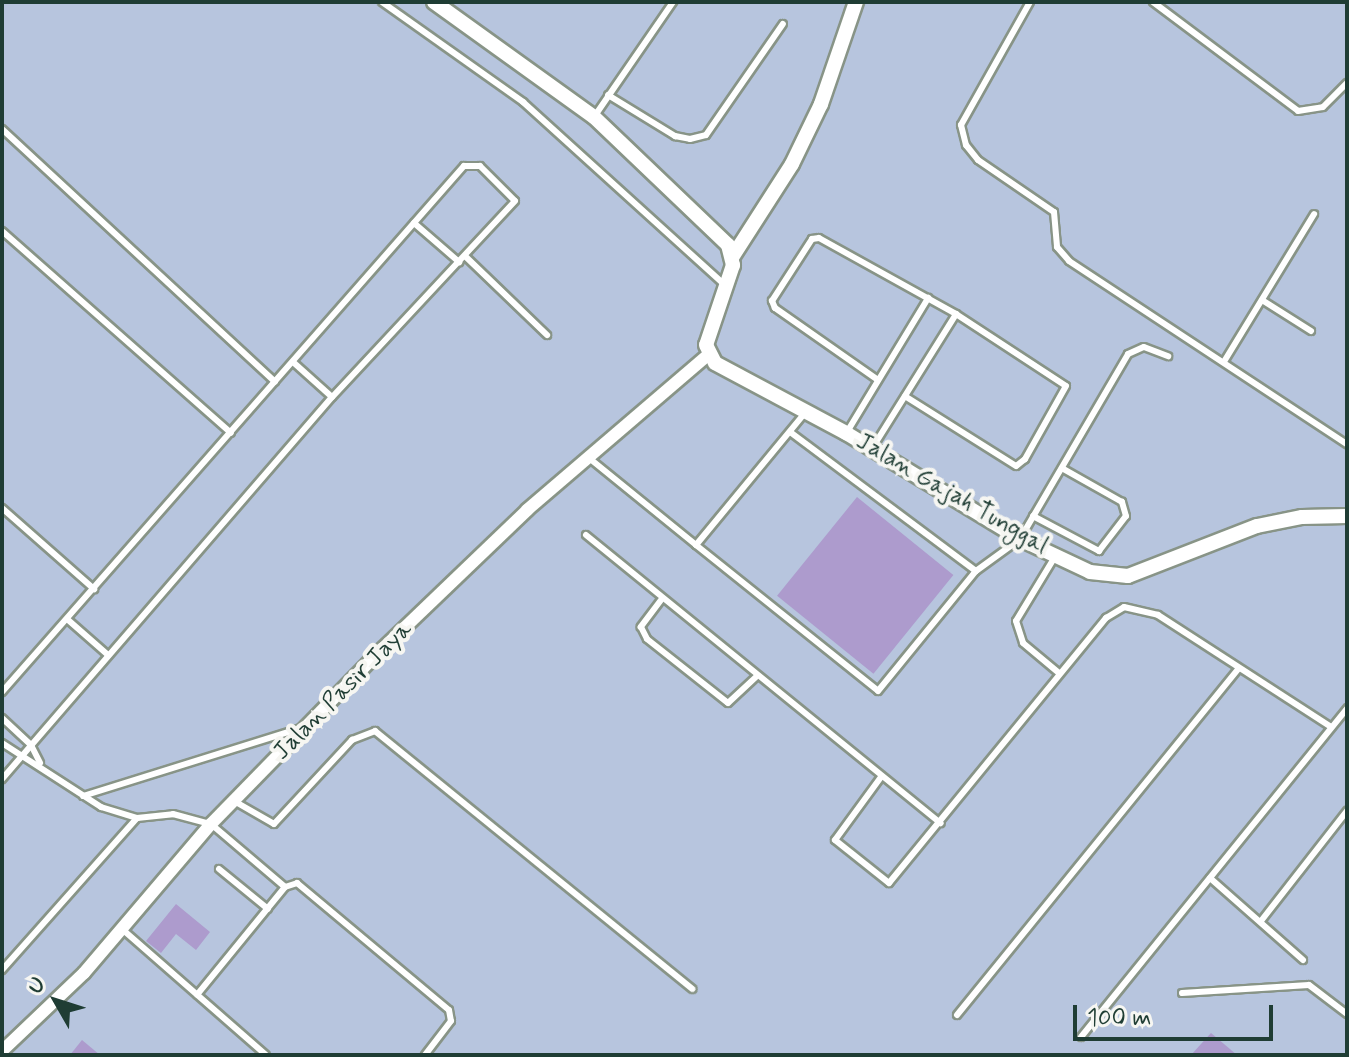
<!DOCTYPE html>
<style>
body{margin:0}
#map{position:relative;width:1349px;height:1057px;overflow:hidden;background:#f0ecda;font-family:Mynerve,sans-serif}
div>[style]{position:absolute}
.industrial>*{inset:0;background:#b7c5de;transform-origin:0 0}
.building>*{inset:0;background:#ad9bcd;transform-origin:0 0}
.roads{filter:drop-shadow(2px 0 #889487) drop-shadow(-2px 0 #889487) drop-shadow(0 2px #889487) drop-shadow(0 -2px #889487)}
.service>*{height:6px;margin:-3px;padding:0 3px;transform-origin:3px;border-radius:3px;background:#fff}
.minor>*{height:12px;margin:-6px;padding:0 6px;transform-origin:6px;border-radius:6px;background:#fff}
.tertiary>*{height:14px;margin:-7px;padding:0 7px;transform-origin:7px;border-radius:7px;background:#fff}
span{translate:-50% -50%;white-space:nowrap;text-align:center;line-height:1.15;-webkit-text-stroke:8px #f6f6f2;paint-order:stroke}
.street-label{font-size:24px;color:#1f3d34}
.frame{position:absolute;inset:0;border:4px solid #1f3d34;pointer-events:none}
.north{position:absolute;left:16px;top:961px;width:80px;height:80px;-webkit-text-stroke:6px #f6f6f2;paint-order:stroke;rotate:309deg;font-size:22px;font-weight:700;line-height:32px;text-align:center;color:#1f3d34}
.north::after{content:'';display:block;margin:auto;width:28px;height:36px;background:#1f3d34;clip-path:polygon(50% 0,100% 100%,50% 72%,0 100%)}
.scale{position:absolute;left:1073px;top:1005px;width:200px;height:36px;box-sizing:border-box;border:4px solid #1f3d34;border-top:0;padding-left:10px;font-size:24px;line-height:28px;white-space:nowrap;color:#1f3d34;-webkit-text-stroke:6px #f6f6f2;paint-order:stroke}
</style>
<div id="map">
<div class="industrial">
<div style="left:2px;top:2px;width:1345px;height:1053px"></div>
</div>
<div class="building">
<div style="left:857px;top:497px;width:124px;height:127px;rotate:39deg"></div>
<div style="clip-path:polygon(176px 904px,210px 932px,196px 950px,176px 934px,161px 953px,146px 941px)"></div>
<div style="clip-path:polygon(1211px 1033px,1237px 1055px,1191px 1055px)"></div>
<div style="clip-path:polygon(82px 1040px,100px 1055px,70px 1055px)"></div>
</div>
<div class="roads">
<div class="service">
<div style="left:382px;top:2px;width:173px;rotate:35.3deg"></div>
<div style="left:523px;top:102px;width:271px;rotate:42.2deg"></div>
<div style="left:1030px;top:2px;width:141px;rotate:119.3deg"></div>
<div style="left:961px;top:125px;width:21px;rotate:76deg"></div>
<div style="left:966px;top:145px;width:19px;rotate:51deg"></div>
<div style="left:978px;top:160px;width:92px;rotate:34.4deg"></div>
<div style="left:1054px;top:212px;width:35px;rotate:85deg"></div>
<div style="left:1057px;top:247px;width:18px;rotate:49deg"></div>
<div style="left:1069px;top:261px;width:333px;rotate:33.4deg"></div>
<div style="left:1153px;top:2px;width:181px;rotate:36.9deg"></div>
<div style="left:1298px;top:111px;width:25px;rotate:-9deg"></div>
<div style="left:1323px;top:107px;width:34px;rotate:-45deg"></div>
<div style="left:608px;top:95px;width:79px;rotate:31.5deg"></div>
<div style="left:675px;top:136px;width:15px;rotate:11deg"></div>
<div style="left:690px;top:139px;width:16px;rotate:-14deg"></div>
<div style="left:706px;top:135px;width:135px;rotate:-55.3deg"></div>
<div style="left:594px;top:117px;width:140px;rotate:-55.5deg"></div>
<div style="left:2px;top:129px;width:372px;rotate:42.8deg"></div>
<div style="left:414px;top:223px;width:60px;rotate:40.9deg"></div>
<div style="left:2px;top:231px;width:305px;rotate:41.4deg"></div>
<div style="left:465px;top:256px;width:114px;rotate:43.9deg"></div>
<div style="left:1262px;top:300px;width:58px;rotate:32.3deg"></div>
<div style="left:1225px;top:360px;width:171px;rotate:-58.6deg"></div>
<div style="left:293px;top:362px;width:52px;rotate:41.9deg"></div>
<div style="left:878px;top:380px;width:126px;rotate:-145deg"></div>
<div style="left:775px;top:308px;width:8px;rotate:-113deg"></div>
<div style="left:772px;top:301px;width:74px;rotate:-57.2deg"></div>
<div style="left:812px;top:239px;width:7px;rotate:-8deg"></div>
<div style="left:819px;top:238px;width:157px;rotate:29deg"></div>
<div style="left:956px;top:314px;width:131px;rotate:33.2deg"></div>
<div style="left:1066px;top:386px;width:84px;rotate:119.3deg"></div>
<div style="left:1025px;top:459px;width:11px;rotate:142deg"></div>
<div style="left:1016px;top:466px;width:131px;rotate:-147.8deg"></div>
<div style="left:790px;top:432px;width:232px;rotate:36.8deg"></div>
<div style="left:847px;top:432px;width:157px;rotate:-58.8deg"></div>
<div style="left:873px;top:447px;width:157px;rotate:-58deg"></div>
<div style="left:589px;top:458px;width:138px;rotate:39.1deg"></div>
<div style="left:696px;top:545px;width:170px;rotate:-50.5deg"></div>
<div style="left:2px;top:508px;width:123px;rotate:41.4deg"></div>
<div style="left:1033px;top:516px;width:75px;rotate:27.9deg"></div>
<div style="left:1099px;top:551px;width:44px;rotate:-52.4deg"></div>
<div style="left:1126px;top:516px;width:15px;rotate:-106deg"></div>
<div style="left:1122px;top:502px;width:69px;rotate:-150.5deg"></div>
<div style="left:586px;top:535px;width:457px;rotate:39.1deg"></div>
<div style="left:696px;top:545px;width:233px;rotate:38.7deg"></div>
<div style="left:878px;top:691px;width:155px;rotate:-50.8deg"></div>
<div style="left:976px;top:571px;width:54px;rotate:-36deg"></div>
<div style="left:1020px;top:539px;width:214px;rotate:-59.7deg"></div>
<div style="left:1128px;top:354px;width:17px;rotate:-24deg"></div>
<div style="left:1144px;top:347px;width:26px;rotate:21deg"></div>
<div style="left:1056px;top:555px;width:77px;rotate:121.2deg"></div>
<div style="left:1016px;top:621px;width:23px;rotate:72deg"></div>
<div style="left:1023px;top:643px;width:47px;rotate:39.8deg"></div>
<div style="left:661px;top:600px;width:34px;rotate:127deg"></div>
<div style="left:641px;top:627px;width:13px;rotate:63deg"></div>
<div style="left:647px;top:639px;width:103px;rotate:38.3deg"></div>
<div style="left:728px;top:703px;width:38px;rotate:-43deg"></div>
<div style="left:67px;top:619px;width:55px;rotate:41.3deg"></div>
<div style="left:2px;top:692px;width:700px;rotate:-48.71deg"></div>
<div style="left:464px;top:166px;width:16px"></div>
<div style="left:480px;top:166px;width:49px;rotate:45deg"></div>
<div style="left:515px;top:201px;width:268px;rotate:133deg"></div>
<div style="left:332px;top:397px;width:505px;rotate:130.82deg"></div>
<div style="left:2px;top:718px;width:40px;rotate:43deg"></div>
<div style="left:31px;top:745px;width:20px;rotate:63deg"></div>
<div style="left:2px;top:743px;width:118px;rotate:32.9deg"></div>
<div style="left:101px;top:807px;width:38px;rotate:17deg"></div>
<div style="left:881px;top:777px;width:78px;rotate:126.1deg"></div>
<div style="left:835px;top:840px;width:69px;rotate:38.5deg"></div>
<div style="left:889px;top:883px;width:343px;rotate:-50.7deg"></div>
<div style="left:1106px;top:618px;width:21px;rotate:-31deg"></div>
<div style="left:1124px;top:607px;width:35px;rotate:13deg"></div>
<div style="left:1158px;top:615px;width:206px;rotate:32.9deg"></div>
<div style="left:83px;top:796px;width:228px;rotate:-17.3deg"></div>
<div style="left:234px;top:801px;width:46px;rotate:29.9deg"></div>
<div style="left:274px;top:824px;width:115px;rotate:-47.1deg"></div>
<div style="left:352px;top:740px;width:25px;rotate:-21deg"></div>
<div style="left:375px;top:731px;width:409px;rotate:39.1deg"></div>
<div style="left:219px;top:869px;width:63px;rotate:39.2deg"></div>
<div style="left:1210px;top:878px;width:124px;rotate:41.4deg"></div>
<div style="left:285px;top:887px;width:13px;rotate:-18deg"></div>
<div style="left:297px;top:883px;width:198px;rotate:39.9deg"></div>
<div style="left:449px;top:1010px;width:11px;rotate:80deg"></div>
<div style="left:451px;top:1021px;width:43px;rotate:127.4deg"></div>
<div style="left:1261px;top:921px;width:140px;rotate:-52deg"></div>
<div style="left:122px;top:929px;width:191px;rotate:41.2deg"></div>
<div style="left:2px;top:970px;width:203px;rotate:-48.4deg"></div>
<div style="left:137px;top:818px;width:36px;rotate:-6deg"></div>
<div style="left:173px;top:814px;width:39px;rotate:15deg"></div>
<div style="left:211px;top:824px;width:97px;rotate:40.4deg"></div>
<div style="left:285px;top:887px;width:139px;rotate:129.2deg"></div>
<div style="left:1182px;top:993px;width:127px;rotate:-3.6deg"></div>
<div style="left:1309px;top:985px;width:48px;rotate:37.3deg"></div>
<div style="left:957px;top:1015px;width:447px;rotate:-50.9deg"></div>
<div style="left:1081px;top:1037px;width:423px;rotate:-51deg"></div>
</div>
<div class="minor">
<div style="left:2px;top:1051px;width:113px;rotate:-43.6deg"></div>
<div style="left:84px;top:973px;width:196px;rotate:-49.6deg"></div>
<div style="left:211px;top:824px;width:235px;rotate:-45.7deg"></div>
<div style="left:375px;top:656px;width:211px;rotate:-43.8deg"></div>
<div style="left:527px;top:510px;width:238px;rotate:-40.6deg"></div>
</div>
<div class="tertiary">
<div style="left:434px;top:2px;width:197px;rotate:35.7deg"></div>
<div style="left:594px;top:117px;width:185px;rotate:43.7deg"></div>
<div style="left:728px;top:245px;width:21px;rotate:76deg"></div>
<div style="left:733px;top:265px;width:84px;rotate:108.6deg"></div>
<div style="left:706px;top:345px;width:20px;rotate:63deg"></div>
<div style="left:715px;top:363px;width:149px;rotate:28.1deg"></div>
<div style="left:846px;top:433px;width:204px;rotate:31.3deg"></div>
<div style="left:1020px;top:539px;width:77px;rotate:25.2deg"></div>
<div style="left:1090px;top:572px;width:38px;rotate:6deg"></div>
<div style="left:1128px;top:576px;width:138px;rotate:-21.2deg"></div>
<div style="left:1257px;top:526px;width:46px;rotate:-11.3deg"></div>
<div style="left:1302px;top:517px;width:45px;rotate:-1.3deg"></div>
<div style="left:733px;top:256px;width:109px;rotate:-57.3deg"></div>
<div style="left:792px;top:164px;width:67px;rotate:-64.2deg"></div>
<div style="left:821px;top:104px;width:108px;rotate:-71.1deg"></div>
</div>
</div>
<div class="street-label">
<span style="left:952px;top:494px;rotate:30deg">Jalan Gajah Tunggal</span>
<span style="left:343px;top:691px;rotate:-45deg">Jalan Pasir Jaya</span>
</div>
<div class="frame"></div>
<div class="north">U</div>
<div class="scale">100 m</div>
</div>
